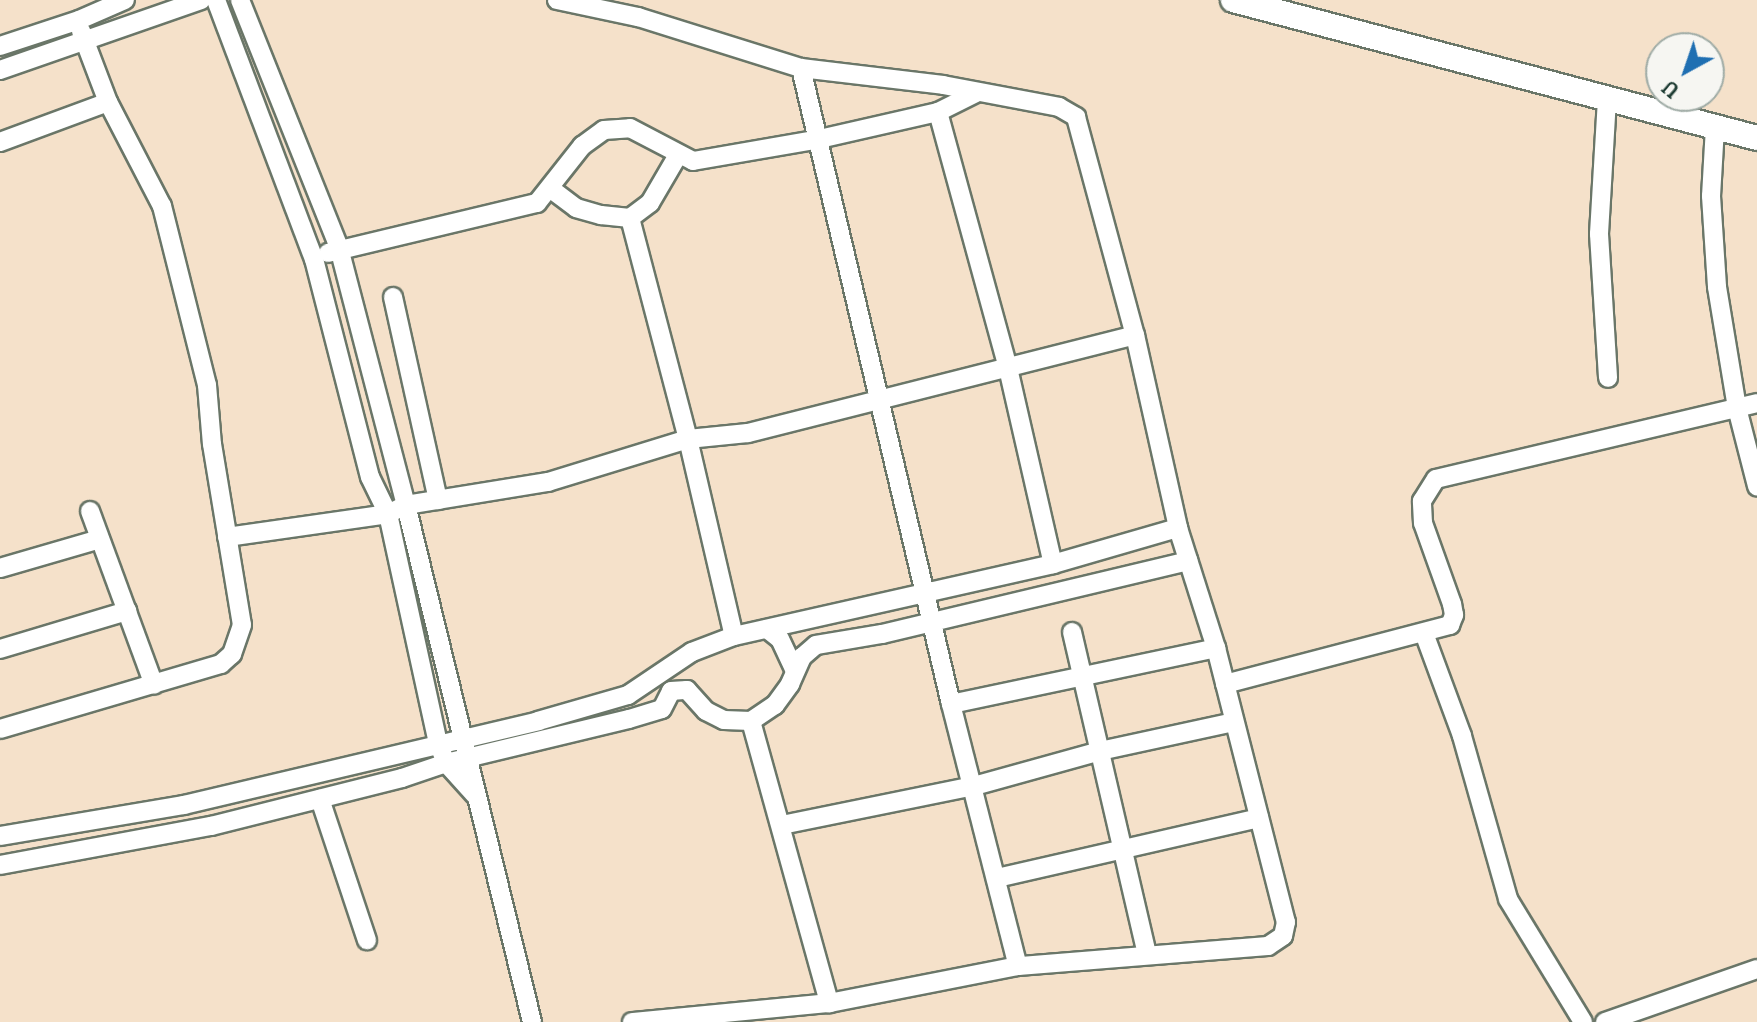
<!DOCTYPE html>
<style>
body{margin:0}
#map{position:relative;width:1757px;height:1022px;overflow:hidden;background:#f5e1ca;font-family:Alegreya,serif}
div>[style]{position:absolute}
.roads{filter:drop-shadow(2px 0 #6a7668) drop-shadow(-2px 0 #6a7668) drop-shadow(0 2px #6a7668) drop-shadow(0 -2px #6a7668)}
.minor>*{height:18px;margin:-9px;padding:0 9px;transform-origin:9px;border-radius:9px;background:#fff}
.major>*{height:24px;margin:-12px;padding:0 12px;transform-origin:12px;border-radius:12px;background:#fff}
span{translate:-50% -50%;white-space:nowrap;text-align:center;line-height:1.15;-webkit-text-stroke:7px #f6f6f2;paint-order:stroke}
.north{position:absolute;left:1645px;top:32px;width:80px;height:80px;box-sizing:border-box;background:#f6f6f2;border:2px solid #a0aca6;border-radius:50%;rotate:220deg;font-size:22px;font-weight:700;line-height:32px;text-align:center;color:#1f3d34}
.north::after{content:'';display:block;margin:auto;width:28px;height:36px;background:#1f6fb2;clip-path:polygon(50% 0,100% 100%,50% 72%,0 100%)}
</style>
<div id="map">
<div class="roads">
<div class="minor">
<div style="left:216px;top:0;width:277px;rotate:69.3deg"></div>
<div style="left:314px;top:259px;width:225px;rotate:75.6deg"></div>
<div style="left:370px;top:477px;width:41px;rotate:64.1deg"></div>
<div style="left:388px;top:514px;width:234px;rotate:77.7deg"></div>
<div style="left:438px;top:743px;width:22px;rotate:68deg"></div>
<div style="left:446px;top:763px;width:43px;rotate:47.8deg"></div>
<div style="left:240px;top:0;width:267px;rotate:68.2deg"></div>
<div style="left:339px;top:248px;width:266px;rotate:75.4deg"></div>
<div style="left:406px;top:505px;width:532px;rotate:76.3deg"></div>
<div style="left:557px;top:0;width:83px;rotate:11.9deg"></div>
<div style="left:638px;top:17px;width:171px;rotate:17.4deg"></div>
<div style="left:801px;top:68px;width:143px;rotate:6.8deg"></div>
<div style="left:943px;top:85px;width:118px;rotate:10.7deg"></div>
<div style="left:1059px;top:107px;width:20px;rotate:30deg"></div>
<div style="left:1076px;top:117px;width:226px;rotate:74.9deg"></div>
<div style="left:1135px;top:335px;width:198px;rotate:77.4deg"></div>
<div style="left:1178px;top:528px;width:126px;rotate:72.4deg"></div>
<div style="left:1216px;top:648px;width:283px;rotate:75.7deg"></div>
<div style="left:1286px;top:922px;width:14px;rotate:102deg"></div>
<div style="left:1283px;top:936px;width:18px;rotate:146deg"></div>
<div style="left:1268px;top:946px;width:251px;rotate:175.4deg"></div>
<div style="left:1018px;top:966px;width:193px;rotate:168.9deg"></div>
<div style="left:829px;top:1003px;width:198px;rotate:174.5deg"></div>
<div style="left:81px;top:31px;width:76px;rotate:69.2deg"></div>
<div style="left:0;top:46px;width:83px;rotate:-18.2deg"></div>
<div style="left:79px;top:20px;width:50px;rotate:-23.5deg"></div>
<div style="left:801px;top:68px;width:653px;rotate:76.73deg"></div>
<div style="left:951px;top:704px;width:270px;rotate:75.7deg"></div>
<div style="left:0;top:70px;width:213px;rotate:-19.2deg"></div>
<div style="left:1607px;top:99px;width:135px;rotate:93.4deg"></div>
<div style="left:1599px;top:234px;width:144px;rotate:86.4deg"></div>
<div style="left:938px;top:112px;width:265px;rotate:74.7deg"></div>
<div style="left:1008px;top:368px;width:201px;rotate:77.1deg"></div>
<div style="left:1715px;top:127px;width:69px;rotate:93.3deg"></div>
<div style="left:1711px;top:196px;width:91px;rotate:86.2deg"></div>
<div style="left:1717px;top:287px;width:123px;rotate:80.6deg"></div>
<div style="left:1737px;top:408px;width:81px;rotate:75.6deg"></div>
<div style="left:0;top:142px;width:115px;rotate:-20.3deg"></div>
<div style="left:108px;top:102px;width:117px;rotate:62.6deg"></div>
<div style="left:162px;top:206px;width:185px;rotate:75.9deg"></div>
<div style="left:207px;top:385px;width:59px;rotate:85.2deg"></div>
<div style="left:212px;top:444px;width:183px;rotate:80.6deg"></div>
<div style="left:242px;top:625px;width:31px;rotate:109deg"></div>
<div style="left:232px;top:654px;width:15px;rotate:138deg"></div>
<div style="left:221px;top:664px;width:230px;rotate:163.6deg"></div>
<div style="left:551px;top:189px;width:31px;rotate:37deg"></div>
<div style="left:576px;top:208px;width:26px;rotate:16deg"></div>
<div style="left:601px;top:215px;width:29px;rotate:6deg"></div>
<div style="left:630px;top:218px;width:25px;rotate:-37deg"></div>
<div style="left:650px;top:203px;width:56px;rotate:-59.7deg"></div>
<div style="left:630px;top:218px;width:228px;rotate:75.3deg"></div>
<div style="left:688px;top:439px;width:202px;rotate:76.9deg"></div>
<div style="left:328px;top:253px;width:215px;rotate:-13.5deg"></div>
<div style="left:537px;top:203px;width:73px;rotate:-51.7deg"></div>
<div style="left:582px;top:146px;width:27px;rotate:-36deg"></div>
<div style="left:604px;top:130px;width:26px;rotate:-4deg"></div>
<div style="left:630px;top:128px;width:71px;rotate:27.6deg"></div>
<div style="left:693px;top:161px;width:124px;rotate:-9.8deg"></div>
<div style="left:815px;top:140px;width:126px;rotate:-12.8deg"></div>
<div style="left:938px;top:112px;width:42px;rotate:-26.6deg"></div>
<div style="left:393px;top:297px;width:208px;rotate:77.5deg"></div>
<div style="left:90px;top:511px;width:185px;rotate:69.8deg"></div>
<div style="left:227px;top:537px;width:163px;rotate:-8.1deg"></div>
<div style="left:388px;top:514px;width:20px;rotate:-27deg"></div>
<div style="left:406px;top:505px;width:144px;rotate:-9.2deg"></div>
<div style="left:548px;top:482px;width:146px;rotate:-17.1deg"></div>
<div style="left:688px;top:439px;width:60px;rotate:-5.7deg"></div>
<div style="left:748px;top:433px;width:399px;rotate:-14.2deg"></div>
<div style="left:0;top:568px;width:104px;rotate:-16.2deg"></div>
<div style="left:767px;top:629px;width:16px;rotate:38deg"></div>
<div style="left:780px;top:639px;width:35px;rotate:65deg"></div>
<div style="left:1072px;top:632px;width:331px;rotate:76.9deg"></div>
<div style="left:1424px;top:633px;width:110px;rotate:69.7deg"></div>
<div style="left:1462px;top:736px;width:169px;rotate:74.2deg"></div>
<div style="left:1508px;top:899px;width:144px;rotate:58.6deg"></div>
<div style="left:0;top:649px;width:133px;rotate:-16.7deg"></div>
<div style="left:1225px;top:684px;width:233px;rotate:-14.7deg"></div>
<div style="left:1450px;top:625px;width:11px;rotate:-68deg"></div>
<div style="left:1454px;top:615px;width:11px;rotate:-100deg"></div>
<div style="left:1452px;top:604px;width:86px;rotate:-109.7deg"></div>
<div style="left:1423px;top:523px;width:22px;rotate:-93deg"></div>
<div style="left:1422px;top:501px;width:26px;rotate:-58deg"></div>
<div style="left:1436px;top:479px;width:330px;rotate:-13.3deg"></div>
<div style="left:951px;top:704px;width:271px;rotate:-11.9deg"></div>
<div style="left:751px;top:721px;width:293px;rotate:74.5deg"></div>
<div style="left:320px;top:799px;width:149px;rotate:71.6deg"></div>
<div style="left:782px;top:825px;width:196px;rotate:-11.5deg"></div>
<div style="left:974px;top:786px;width:131px;rotate:-15.5deg"></div>
<div style="left:1100px;top:751px;width:137px;rotate:-12.2deg"></div>
<div style="left:0;top:836px;width:187px;rotate:-9.6deg"></div>
<div style="left:184px;top:805px;width:364px;rotate:-13.3deg"></div>
<div style="left:538px;top:721px;width:94px;rotate:-16.1deg"></div>
<div style="left:628px;top:695px;width:77px;rotate:-33.9deg"></div>
<div style="left:692px;top:652px;width:45px;rotate:-20.9deg"></div>
<div style="left:734px;top:636px;width:327px;rotate:-12.7deg"></div>
<div style="left:1053px;top:564px;width:130px;rotate:-16.1deg"></div>
<div style="left:0;top:865px;width:215px;rotate:-10.5deg"></div>
<div style="left:211px;top:826px;width:197px;rotate:-14.1deg"></div>
<div style="left:402px;top:778px;width:46px;rotate:-18.8deg"></div>
<div style="left:446px;top:763px;width:188px;rotate:-13.5deg"></div>
<div style="left:629px;top:719px;width:34px;rotate:-17deg"></div>
<div style="left:662px;top:709px;width:20px;rotate:-63deg"></div>
<div style="left:671px;top:691px;width:16px;rotate:-4deg"></div>
<div style="left:687px;top:690px;width:28px;rotate:48deg"></div>
<div style="left:706px;top:711px;width:20px;rotate:27deg"></div>
<div style="left:724px;top:720px;width:27px;rotate:2deg"></div>
<div style="left:751px;top:721px;width:29px;rotate:-34deg"></div>
<div style="left:775px;top:705px;width:26px;rotate:-54deg"></div>
<div style="left:790px;top:684px;width:30px;rotate:-66deg"></div>
<div style="left:802px;top:657px;width:18px;rotate:-41deg"></div>
<div style="left:816px;top:645px;width:67px;rotate:-9.5deg"></div>
<div style="left:882px;top:634px;width:315px;rotate:-13.4deg"></div>
<div style="left:997px;top:878px;width:269px;rotate:-12.9deg"></div>
<div style="left:1605px;top:1022px;width:161px;rotate:-19.2deg"></div>
</div>
<div class="major">
<div style="left:1233px;top:0;width:542px;rotate:14.75deg"></div>
</div>
</div>
<div class="north">U</div>
</div>
